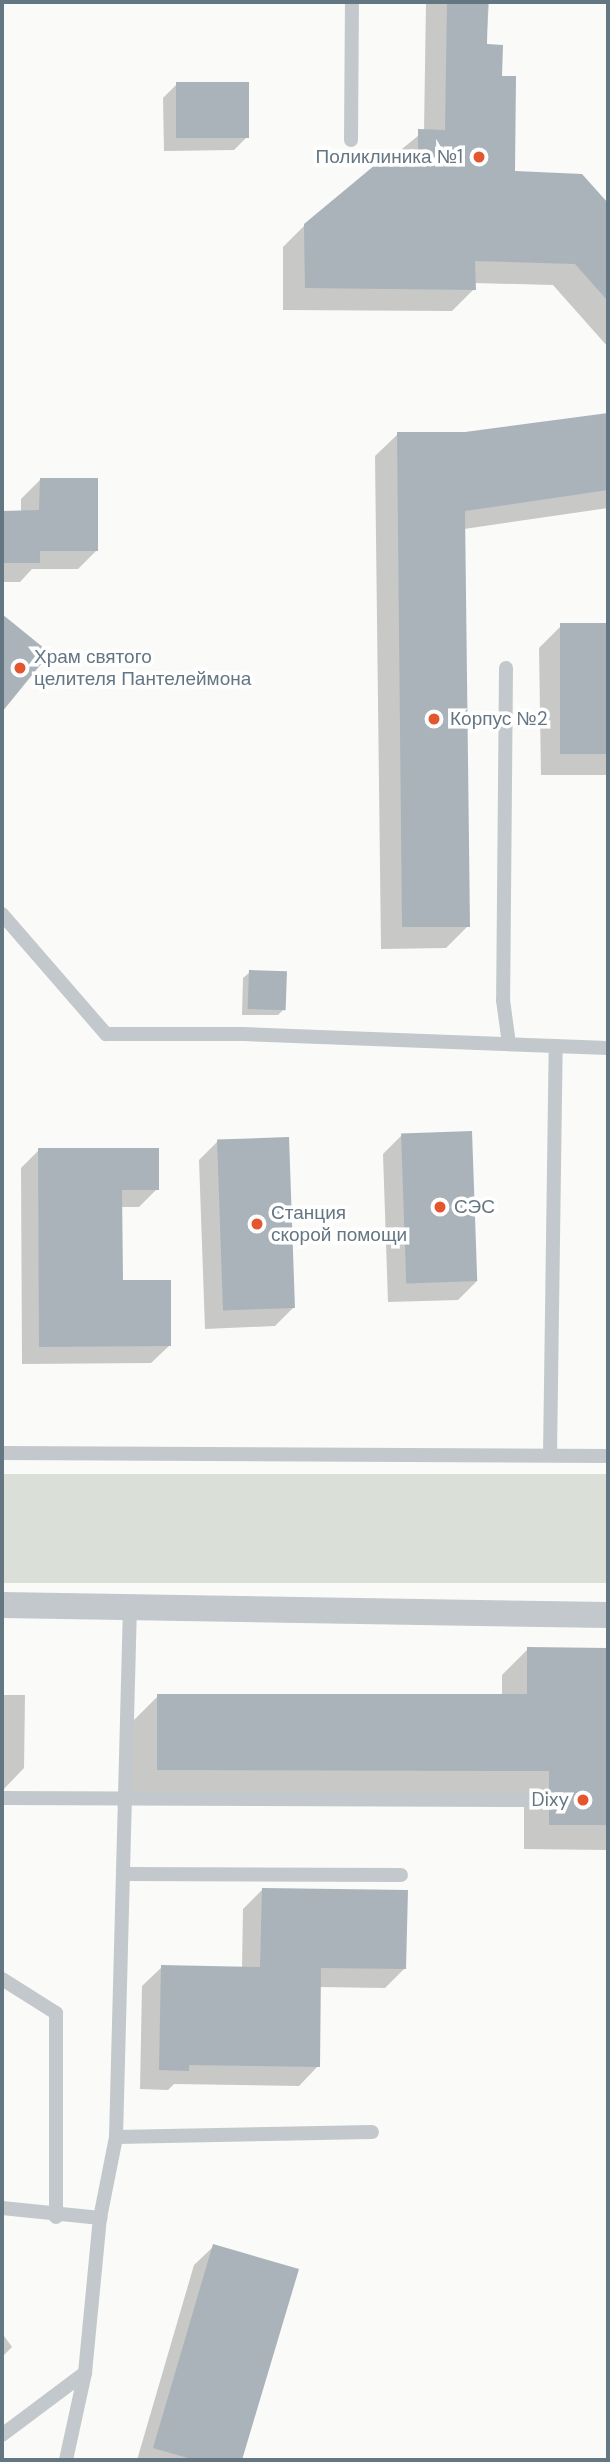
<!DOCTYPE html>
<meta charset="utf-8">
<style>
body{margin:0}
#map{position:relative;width:610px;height:2462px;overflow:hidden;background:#fafaf8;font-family:"DM Sans",sans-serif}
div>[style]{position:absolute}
.green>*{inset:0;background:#dadfd7;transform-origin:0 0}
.shadow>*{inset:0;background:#0003}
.building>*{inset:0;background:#aab3b9;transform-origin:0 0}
.service>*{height:14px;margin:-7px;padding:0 7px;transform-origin:7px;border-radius:7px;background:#c3c8cc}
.minor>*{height:26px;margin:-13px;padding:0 13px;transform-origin:13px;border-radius:13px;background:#c3c8cc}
.dots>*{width:19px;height:19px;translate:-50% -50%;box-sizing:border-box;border:4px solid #fff;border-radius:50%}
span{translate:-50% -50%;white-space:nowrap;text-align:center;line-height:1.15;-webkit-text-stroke:7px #fff;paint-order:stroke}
.poi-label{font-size:19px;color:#657683}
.right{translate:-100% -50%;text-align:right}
.left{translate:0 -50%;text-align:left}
.frame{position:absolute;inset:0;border:4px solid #657683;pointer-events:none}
</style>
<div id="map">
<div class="green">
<div style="left:608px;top:1474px;width:109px;height:606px;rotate:90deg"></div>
</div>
<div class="shadow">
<div style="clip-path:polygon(426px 2px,489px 2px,486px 46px,501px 78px,513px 173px,581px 175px,608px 206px,608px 347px,553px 285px,474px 283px,474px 289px,452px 311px,283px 310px,283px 247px,305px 225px,397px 168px,397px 153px,424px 131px)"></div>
<div style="clip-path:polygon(177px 84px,247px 137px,234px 150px,164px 151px,163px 98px)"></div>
<div style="clip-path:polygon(608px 415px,608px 508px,464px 529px,468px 926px,446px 948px,381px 949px,375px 456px,398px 434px,465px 433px)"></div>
<div style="clip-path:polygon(40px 480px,97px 550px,78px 569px,32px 569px,20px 582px,2px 582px,2px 512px,21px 512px,21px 499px)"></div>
<div style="clip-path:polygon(608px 625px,608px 775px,541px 775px,539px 648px,561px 626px)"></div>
<div style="clip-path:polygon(250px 972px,285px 1008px,278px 1015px,242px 1015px,243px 978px)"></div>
<div style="clip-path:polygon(402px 1135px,477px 1281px,458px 1300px,388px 1302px,383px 1154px)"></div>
<div style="clip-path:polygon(218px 1141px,294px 1307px,275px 1326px,205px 1329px,199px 1160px)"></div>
<div style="clip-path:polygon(39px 1150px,157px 1189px,139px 1207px,121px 1207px,121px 1282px,169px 1346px,151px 1363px,22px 1364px,21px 1168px)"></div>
<div style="clip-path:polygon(528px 1649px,608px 1649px,608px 1850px,524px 1849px,524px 1795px,132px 1795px,132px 1722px,158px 1696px,502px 1696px,502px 1675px)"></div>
<div style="clip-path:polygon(2px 1695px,25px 1695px,24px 1768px,2px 1791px)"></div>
<div style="clip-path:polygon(262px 1890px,405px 1968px,385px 1988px,319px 1987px,318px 2066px,299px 2086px,174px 2084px,168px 2090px,140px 2089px,142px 1986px,162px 1967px,242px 1968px,243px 1909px)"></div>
<div style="clip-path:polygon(214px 2246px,297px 2270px,241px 2460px,137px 2460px,194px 2265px)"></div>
<div style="clip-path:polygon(2px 2333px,12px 2347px,2px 2357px)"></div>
</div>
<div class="building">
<div style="clip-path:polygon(447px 2px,488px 2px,487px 44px,503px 45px,502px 76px,516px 76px,515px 171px,582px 174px,608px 203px,608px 301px,575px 264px,475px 261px,476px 290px,305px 288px,304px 224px,375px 165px,418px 167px,418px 129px,445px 130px)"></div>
<div style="left:176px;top:82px;width:73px;height:56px"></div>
<div style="clip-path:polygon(608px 413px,608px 490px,465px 511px,470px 927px,402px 927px,397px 432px,465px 432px)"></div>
<div style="clip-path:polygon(40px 478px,98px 478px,98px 551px,40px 551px,40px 563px,2px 563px,2px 511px,39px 510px)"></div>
<div style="clip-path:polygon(2px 614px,50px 653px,2px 712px)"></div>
<div style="left:608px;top:623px;width:131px;height:48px;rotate:90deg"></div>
<div style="left:249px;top:970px;width:38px;height:39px;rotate:2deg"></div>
<div style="left:472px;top:1131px;width:150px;height:71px;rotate:88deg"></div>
<div style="left:289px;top:1137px;width:171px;height:72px;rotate:88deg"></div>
<div style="clip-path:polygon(38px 1148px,159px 1148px,159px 1190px,122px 1190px,123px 1280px,171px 1280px,171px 1346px,39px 1347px)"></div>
<div style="clip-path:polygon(527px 1647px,608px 1648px,608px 1825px,549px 1825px,549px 1771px,157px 1770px,157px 1694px,527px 1694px)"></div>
<div style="clip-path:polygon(262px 1888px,408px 1890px,406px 1969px,321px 1968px,320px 2067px,189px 2065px,189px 2071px,159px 2070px,161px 1965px,260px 1967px)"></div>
<div style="clip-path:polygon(213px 2244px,299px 2269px,242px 2460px,195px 2460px,153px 2448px)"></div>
</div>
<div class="service">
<div style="left:351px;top:140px;width:138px;rotate:-89.6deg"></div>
<div style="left:506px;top:668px;width:332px;rotate:90.5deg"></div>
<div style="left:503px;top:1000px;width:44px;rotate:82.2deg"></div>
<div style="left:2px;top:914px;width:159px;rotate:49.1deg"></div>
<div style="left:106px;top:1034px;width:137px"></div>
<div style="left:243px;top:1034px;width:365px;rotate:2.2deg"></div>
<div style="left:2px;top:1453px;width:606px;rotate:0.28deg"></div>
<div style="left:550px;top:1455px;width:409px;rotate:-89.2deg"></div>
<div style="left:2px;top:1798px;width:527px;rotate:0.22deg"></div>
<div style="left:123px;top:1874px;width:278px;rotate:0.2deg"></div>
<div style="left:2px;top:1979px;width:64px;rotate:32.2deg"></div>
<div style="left:56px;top:2013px;width:204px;rotate:90deg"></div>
<div style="left:116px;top:2137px;width:256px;rotate:-1.1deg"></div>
<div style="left:2px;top:2208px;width:99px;rotate:5.8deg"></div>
<div style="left:2px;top:2435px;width:104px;rotate:-36.8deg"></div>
<div style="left:66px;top:2460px;width:89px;rotate:-77.7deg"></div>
<div style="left:85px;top:2373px;width:156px;rotate:-84.5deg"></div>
<div style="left:100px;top:2218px;width:83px;rotate:-78.8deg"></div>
<div style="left:116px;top:2137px;width:530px;rotate:-88.49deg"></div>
</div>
<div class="minor">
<div style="left:2px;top:1605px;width:606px;rotate:0.95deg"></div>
</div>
<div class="dots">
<div style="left:479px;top:157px;background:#e4572e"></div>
<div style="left:20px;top:668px;background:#e4572e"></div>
<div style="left:434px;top:719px;background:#e4572e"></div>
<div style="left:440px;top:1207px;background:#e4572e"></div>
<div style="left:257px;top:1224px;background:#e4572e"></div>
<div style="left:583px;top:1800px;background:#e4572e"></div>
</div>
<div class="poi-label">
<span class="right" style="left:463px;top:157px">Поликлиника №1</span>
<span class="left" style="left:34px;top:668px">Храм святого<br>целителя Пантелеймона</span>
<span class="left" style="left:450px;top:719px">Корпус №2</span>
<span class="left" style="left:454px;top:1207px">СЭС</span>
<span class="left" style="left:271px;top:1224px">Станция<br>скорой помощи</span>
<span class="right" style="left:569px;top:1800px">Dixy</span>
</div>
<div class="frame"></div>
</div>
